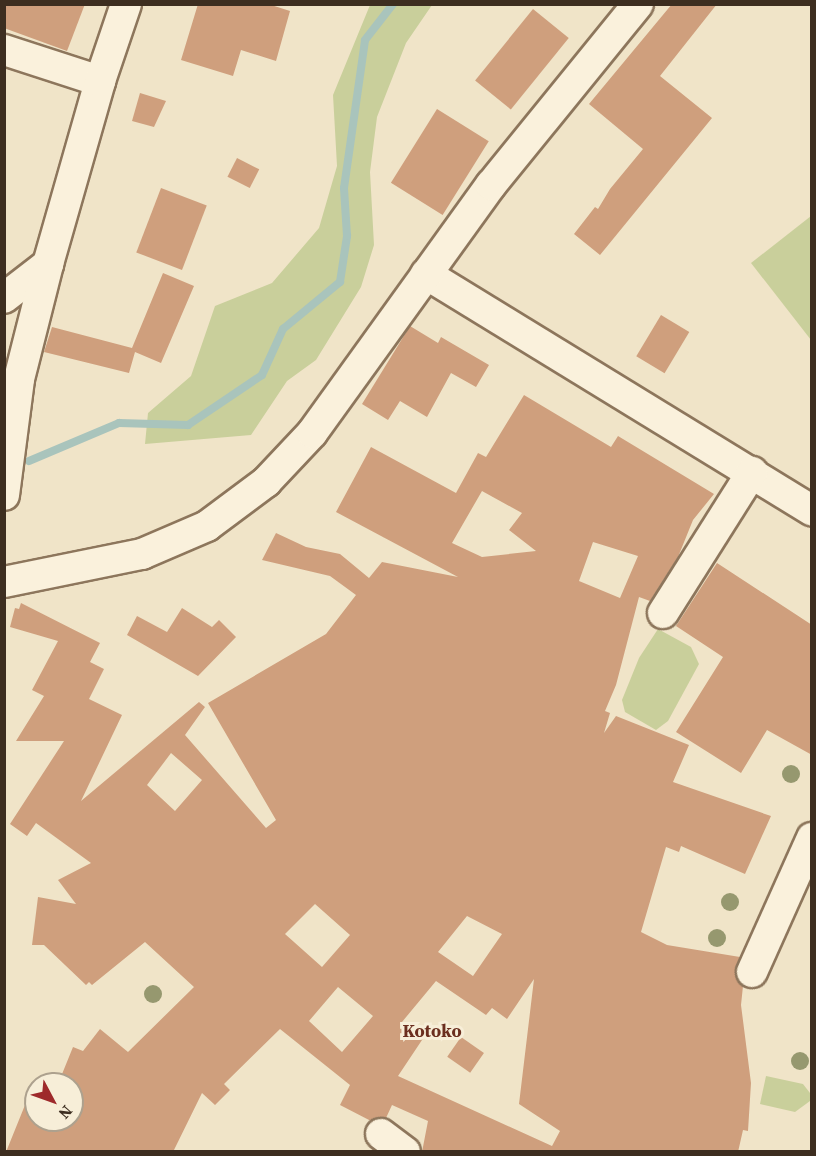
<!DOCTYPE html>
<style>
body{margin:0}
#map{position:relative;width:816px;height:1156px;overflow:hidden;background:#f0e4c8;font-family:"Source Serif 4",serif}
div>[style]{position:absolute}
.green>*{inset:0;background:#c9cf9b}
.stream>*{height:8px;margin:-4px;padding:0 4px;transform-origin:4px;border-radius:4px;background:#a9c4bc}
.building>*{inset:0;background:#cf9f7d;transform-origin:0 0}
.roads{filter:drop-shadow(2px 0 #8d765c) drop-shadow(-2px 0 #8d765c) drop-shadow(0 2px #8d765c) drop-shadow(0 -2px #8d765c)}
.minor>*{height:30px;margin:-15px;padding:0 15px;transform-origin:15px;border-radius:15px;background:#faf1dc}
.trees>*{width:18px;height:18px;margin:-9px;border-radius:50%;background:#96986f}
span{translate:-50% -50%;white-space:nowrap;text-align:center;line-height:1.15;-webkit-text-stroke:6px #f7eed8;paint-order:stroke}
.neighbourhood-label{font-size:18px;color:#6b2e1e;font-weight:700}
.frame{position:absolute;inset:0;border:6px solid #3d2e20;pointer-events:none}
.north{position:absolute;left:24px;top:1072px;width:60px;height:60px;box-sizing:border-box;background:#f7eed8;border:2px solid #ada18e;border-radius:50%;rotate:131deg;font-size:16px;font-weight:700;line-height:24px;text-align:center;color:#3d2e20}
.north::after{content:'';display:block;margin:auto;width:21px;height:27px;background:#9e2a2b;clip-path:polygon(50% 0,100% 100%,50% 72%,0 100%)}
</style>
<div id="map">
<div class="green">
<div style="clip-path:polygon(370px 5px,432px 5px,406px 43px,377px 117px,370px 172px,374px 245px,361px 287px,316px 360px,287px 381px,251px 435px,145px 444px,148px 413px,191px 376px,215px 306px,272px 283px,319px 228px,337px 166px,333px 95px)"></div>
<div style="clip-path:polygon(811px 216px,811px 340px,751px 263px)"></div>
<div style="clip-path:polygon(658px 629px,691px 647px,699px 664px,668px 721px,656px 730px,625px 712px,622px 700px,639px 658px)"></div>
<div style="clip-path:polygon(766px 1076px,803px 1084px,810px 1093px,810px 1101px,795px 1112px,760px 1104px)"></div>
</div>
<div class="stream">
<div style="left:29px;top:461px;width:98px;rotate:-22.9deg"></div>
<div style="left:119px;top:423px;width:69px;rotate:1.7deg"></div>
<div style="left:188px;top:425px;width:89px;rotate:-34deg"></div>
<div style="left:262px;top:375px;width:51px;rotate:-65.5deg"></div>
<div style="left:283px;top:329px;width:74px;rotate:-39.5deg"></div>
<div style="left:340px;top:282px;width:47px;rotate:-81.3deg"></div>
<div style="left:347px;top:236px;width:48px;rotate:-93.6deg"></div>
<div style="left:344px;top:188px;width:149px;rotate:-81.9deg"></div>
<div style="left:365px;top:40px;width:46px;rotate:-52.1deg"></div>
</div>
<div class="building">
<div style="clip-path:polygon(4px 4px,85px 4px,67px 51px,4px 28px)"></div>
<div style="clip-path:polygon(198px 4px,268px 4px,290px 11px,276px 61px,241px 50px,233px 76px,181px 60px)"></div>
<div style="clip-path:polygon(672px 4px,717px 4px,660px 76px,712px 118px,600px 255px,574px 234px,595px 207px,598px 209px,610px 189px,643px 149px,589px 104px)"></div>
<div style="left:533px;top:9px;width:46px;height:92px;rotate:39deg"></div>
<div style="clip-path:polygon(140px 93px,166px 101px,154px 127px,132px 121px)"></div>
<div style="left:437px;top:109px;width:61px;height:87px;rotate:32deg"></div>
<div style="left:237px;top:158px;width:25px;height:21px;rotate:27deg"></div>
<div style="left:161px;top:188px;width:49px;height:69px;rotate:21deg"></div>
<div style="clip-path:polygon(163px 273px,194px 286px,161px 363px,135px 352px,129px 373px,44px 352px,52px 327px,132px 348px)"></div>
<div style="left:661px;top:315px;width:33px;height:48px;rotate:31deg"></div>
<div style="clip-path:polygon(410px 326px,438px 343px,441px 337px,489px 365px,476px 387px,451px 373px,427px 417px,400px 401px,388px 420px,362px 404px)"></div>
<div style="clip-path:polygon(evenodd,524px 395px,611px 447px,618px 436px,714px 494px,693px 520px,678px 557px,650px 601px,639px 597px,616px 685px,605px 711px,610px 713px,604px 733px,616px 716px,689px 745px,673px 782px,771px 816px,745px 874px,681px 846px,679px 852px,666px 847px,641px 932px,667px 945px,740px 957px,735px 973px,743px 986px,741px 1005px,751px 1083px,748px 1131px,743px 1130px,738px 1152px,422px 1152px,428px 1121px,392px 1105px,386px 1118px,371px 1121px,340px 1105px,350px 1085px,280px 1029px,224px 1084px,230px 1090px,215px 1105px,202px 1093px,173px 1152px,6px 1152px,25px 1105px,36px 1109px,36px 1120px,72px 1120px,72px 1084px,58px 1084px,73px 1047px,83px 1051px,100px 1029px,128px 1052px,194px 987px,145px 942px,92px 985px,89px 982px,86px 985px,44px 945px,32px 945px,38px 897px,76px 904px,58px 880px,91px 863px,36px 823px,27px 836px,10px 824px,64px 741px,16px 741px,44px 696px,32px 690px,58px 641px,10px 627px,15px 608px,19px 609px,21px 603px,100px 643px,90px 662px,104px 669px,89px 699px,122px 715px,81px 801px,199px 702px,205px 707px,185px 735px,266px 828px,276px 820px,208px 703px,326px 634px,356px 595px,330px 576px,262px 560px,276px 533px,306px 547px,340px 554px,369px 578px,382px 562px,458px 577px,336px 512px,371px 447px,456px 493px,478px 453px,486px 457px,524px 395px,482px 491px,522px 513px,509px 530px,536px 551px,482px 557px,452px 543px,482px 491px,524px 395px,593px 542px,638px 556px,620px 598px,579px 581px,593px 542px,524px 395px,171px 753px,202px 780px,175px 811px,147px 785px,171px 753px,524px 395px,315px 904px,350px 935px,322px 967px,285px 934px,315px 904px,524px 395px,467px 916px,502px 934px,473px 976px,438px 952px,467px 916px,524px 395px,534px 979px,519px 1104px,560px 1131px,552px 1146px,398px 1076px,424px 1037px,402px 1022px,436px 981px,486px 1015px,492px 1008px,507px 1019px,534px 979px,524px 395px,338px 987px,373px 1016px,342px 1052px,309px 1021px,338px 987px)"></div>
<div style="clip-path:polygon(717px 563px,812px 625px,812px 755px,767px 730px,741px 773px,676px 732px,723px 657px,676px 626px)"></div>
<div style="clip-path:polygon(182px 608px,212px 627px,219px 620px,236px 637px,198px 676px,127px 635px,137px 616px,167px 632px)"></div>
<div style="left:461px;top:1037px;width:28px;height:24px;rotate:35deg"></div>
</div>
<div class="roads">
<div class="minor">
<div style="left:4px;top:50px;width:101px;rotate:17.9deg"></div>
<div style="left:426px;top:274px;width:453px;rotate:31.5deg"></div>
<div style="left:4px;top:298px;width:56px;rotate:-37.7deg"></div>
<div style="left:4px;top:495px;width:117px;rotate:-82.6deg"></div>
<div style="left:19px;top:379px;width:119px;rotate:-75.8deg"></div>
<div style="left:48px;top:264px;width:190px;rotate:-74.1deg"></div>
<div style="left:100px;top:81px;width:81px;rotate:-71.3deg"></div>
<div style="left:4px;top:582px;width:141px;rotate:-11.5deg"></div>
<div style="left:142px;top:554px;width:71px;rotate:-23.3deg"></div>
<div style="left:207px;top:526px;width:74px;rotate:-36.7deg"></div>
<div style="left:266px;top:482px;width:67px;rotate:-46.8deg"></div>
<div style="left:312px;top:433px;width:306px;rotate:-54.2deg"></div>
<div style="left:491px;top:185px;width:233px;rotate:-50.9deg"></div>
<div style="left:663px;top:613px;width:167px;rotate:-57.7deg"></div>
<div style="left:752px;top:972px;width:147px;rotate:-65.9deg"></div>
<div style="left:381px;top:1134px;width:30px;rotate:37deg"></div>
</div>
</div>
<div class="trees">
<div style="left:791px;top:774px"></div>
<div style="left:730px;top:902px"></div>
<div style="left:717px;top:938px"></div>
<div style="left:153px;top:994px"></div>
<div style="left:800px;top:1061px"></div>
</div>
<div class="neighbourhood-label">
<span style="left:432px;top:1031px">Kotoko</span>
</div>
<div class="frame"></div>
<div class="north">N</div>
</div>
